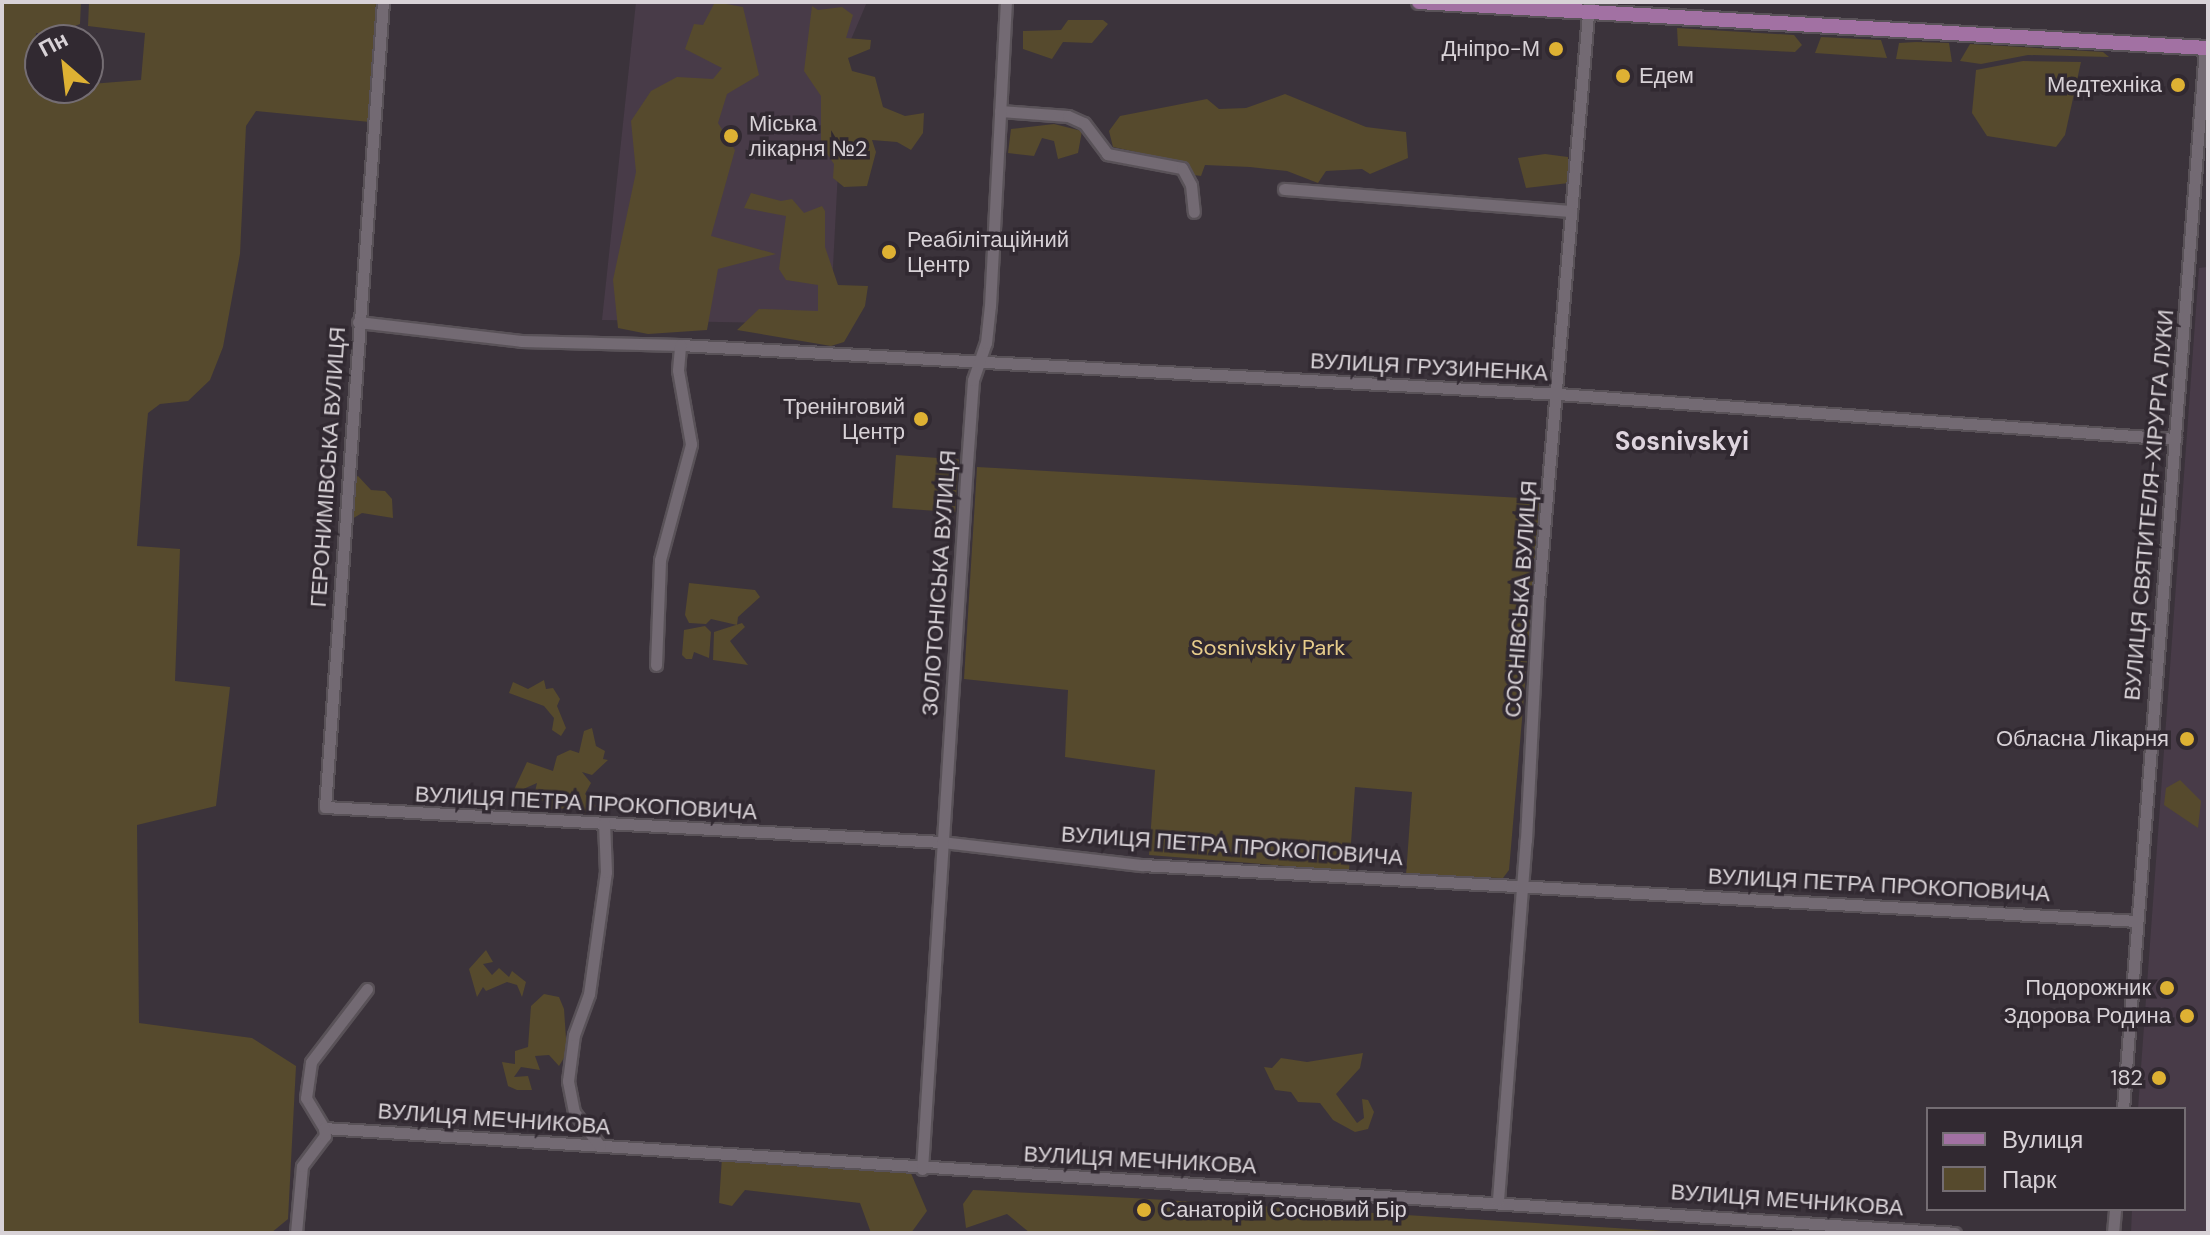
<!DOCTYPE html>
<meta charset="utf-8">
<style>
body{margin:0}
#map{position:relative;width:2210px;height:1235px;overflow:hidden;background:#3b333b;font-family:"DM Sans",sans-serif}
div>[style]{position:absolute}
.built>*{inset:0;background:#483b48}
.green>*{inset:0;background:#564a2d;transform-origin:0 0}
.roads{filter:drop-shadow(2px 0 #595258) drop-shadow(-2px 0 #595258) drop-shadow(0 2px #595258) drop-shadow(0 -2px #595258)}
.minor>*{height:11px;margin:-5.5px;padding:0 5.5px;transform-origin:5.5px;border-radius:5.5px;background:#736a73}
.major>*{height:14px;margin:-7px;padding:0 7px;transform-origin:7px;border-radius:7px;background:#a271a3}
.dots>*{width:22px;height:22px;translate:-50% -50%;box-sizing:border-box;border:4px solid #312931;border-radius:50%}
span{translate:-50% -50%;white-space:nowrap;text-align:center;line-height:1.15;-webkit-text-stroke:7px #312931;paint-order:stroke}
.poi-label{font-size:22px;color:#d8d2d7}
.right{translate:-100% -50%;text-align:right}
.left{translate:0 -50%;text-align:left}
.street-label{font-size:22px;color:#d8d2d7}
.park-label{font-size:22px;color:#e7cc8b}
.quarter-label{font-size:26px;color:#ded4de;font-weight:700}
.frame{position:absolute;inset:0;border:4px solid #d8d2d7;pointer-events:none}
.legend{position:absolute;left:1926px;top:1107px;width:260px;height:104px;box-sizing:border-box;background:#312931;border:2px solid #746d73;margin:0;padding:10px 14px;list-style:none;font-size:24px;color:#d8d2d7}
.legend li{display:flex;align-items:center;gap:16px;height:40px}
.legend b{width:40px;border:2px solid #746d73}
.north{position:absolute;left:24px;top:24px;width:80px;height:80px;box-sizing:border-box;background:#312931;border:2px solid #746d73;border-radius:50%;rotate:332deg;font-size:22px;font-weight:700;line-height:32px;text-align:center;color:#d8d2d7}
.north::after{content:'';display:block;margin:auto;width:28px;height:36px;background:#deb133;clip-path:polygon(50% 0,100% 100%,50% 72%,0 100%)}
</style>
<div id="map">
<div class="built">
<div style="clip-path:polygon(636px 2px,867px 2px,844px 56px,830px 324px,602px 320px)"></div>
<div style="clip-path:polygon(2208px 267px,2208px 1233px,2131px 1233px,2132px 1209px,2184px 1209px,2184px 1109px,2138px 1109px,2199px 268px)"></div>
</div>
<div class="green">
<div style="clip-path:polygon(2px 2px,81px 2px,80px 24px,55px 34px,36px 33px,33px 74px,40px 76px,40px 88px,141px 80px,145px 33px,88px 26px,89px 2px,376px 2px,370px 122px,256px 111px,246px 126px,240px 254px,223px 347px,210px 380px,188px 401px,160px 404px,148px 413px,143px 467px,137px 546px,180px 549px,175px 681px,230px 687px,216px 806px,137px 825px,139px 1023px,252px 1038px,296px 1066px,288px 1219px,271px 1233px,2px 1233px)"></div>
<div style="clip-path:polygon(715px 2px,743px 7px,759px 75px,727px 94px,718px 123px,735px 150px,711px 236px,776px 254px,718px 269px,707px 330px,648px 334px,618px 328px,613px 280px,636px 172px,631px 121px,651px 91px,677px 77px,713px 79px,722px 68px,685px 49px,694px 24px,703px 25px)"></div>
<div style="clip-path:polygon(812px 6px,818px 10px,842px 7px,853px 15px,846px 38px,871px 40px,870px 49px,848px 58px,852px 71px,875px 77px,883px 107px,905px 116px,924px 113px,923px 133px,911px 150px,897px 142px,872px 140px,876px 152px,867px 186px,844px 187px,833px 178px,834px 164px,821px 145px,821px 96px,804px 71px)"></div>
<div style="clip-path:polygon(1068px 20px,1103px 20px,1108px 24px,1092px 43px,1063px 42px,1052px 59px,1023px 49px,1023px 31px,1061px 30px)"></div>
<div style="clip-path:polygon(1677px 28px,1794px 35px,1802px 45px,1795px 52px,1678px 46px)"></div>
<div style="clip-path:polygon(1821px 37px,1881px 40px,1887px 58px,1815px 53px)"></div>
<div style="clip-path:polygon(1916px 42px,1949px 43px,1952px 62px,1896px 59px,1899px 43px)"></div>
<div style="clip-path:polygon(1970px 44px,2103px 52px,2109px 57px,2028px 55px,1981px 64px,1960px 61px)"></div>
<div style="clip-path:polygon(2023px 61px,2081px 62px,2065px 135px,2056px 147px,1987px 136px,1972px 113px,1976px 70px)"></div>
<div style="clip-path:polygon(1285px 94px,1366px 127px,1406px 132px,1408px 158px,1370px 174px,1362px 169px,1326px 171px,1318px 183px,1287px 171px,1250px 167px,1205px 165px,1201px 176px,1194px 175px,1183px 162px,1113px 147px,1109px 131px,1120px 116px,1207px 99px,1219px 109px,1246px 108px)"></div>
<div style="clip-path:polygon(1054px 124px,1082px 131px,1078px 153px,1058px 159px,1054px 141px,1042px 138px,1034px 156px,1008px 153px,1011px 129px)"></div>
<div style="clip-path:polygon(1545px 154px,1568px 157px,1569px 183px,1526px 188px,1518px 158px)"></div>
<div style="clip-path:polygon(751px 193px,781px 201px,792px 199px,804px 213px,822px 206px,825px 211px,825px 247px,838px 285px,868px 286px,865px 306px,844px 342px,831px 346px,737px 330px,759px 309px,818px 311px,818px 285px,786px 280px,779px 269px,786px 216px,744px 208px)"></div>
<div style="left:896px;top:455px;width:63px;height:53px;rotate:4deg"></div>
<div style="clip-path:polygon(977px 467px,1541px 499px,1509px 870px,1503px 878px,1406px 875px,1412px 792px,1355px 787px,1349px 871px,1149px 855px,1155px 770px,1065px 757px,1068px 690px,964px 679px)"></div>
<div style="clip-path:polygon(358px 476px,371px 490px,385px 491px,392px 499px,393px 518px,362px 513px,352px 519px,353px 479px)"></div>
<div style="clip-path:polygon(689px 583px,755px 590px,760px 597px,738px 617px,737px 625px,711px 619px,706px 624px,689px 623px,685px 615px)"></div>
<div style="clip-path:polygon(742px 623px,745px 627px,730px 641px,748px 665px,713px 660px,714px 632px)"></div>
<div style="clip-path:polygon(705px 626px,711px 632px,709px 658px,694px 652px,692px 659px,686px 659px,682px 655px,684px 630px)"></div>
<div style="clip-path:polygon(544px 680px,546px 689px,553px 688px,560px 699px,557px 706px,566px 728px,561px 736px,552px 730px,554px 718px,544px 706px,509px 693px,513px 682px,528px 689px)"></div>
<div style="clip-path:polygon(592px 728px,596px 746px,605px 751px,603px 759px,608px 760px,592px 775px,582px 772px,591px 783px,585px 794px,596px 806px,585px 814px,576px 807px,550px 810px,545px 801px,533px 800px,537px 783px,512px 794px,527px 762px,553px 771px,557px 756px,570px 750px,579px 753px,584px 731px)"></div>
<div style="clip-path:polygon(2180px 780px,2201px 801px,2198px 828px,2164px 805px,2166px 788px)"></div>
<div style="clip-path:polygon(486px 950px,493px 962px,483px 964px,492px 975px,499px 968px,509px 977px,512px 971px,526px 982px,522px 997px,517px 985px,507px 982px,486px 991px,483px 987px,477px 997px,469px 969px)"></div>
<div style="clip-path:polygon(544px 994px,559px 997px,564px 1009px,567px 1053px,559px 1066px,549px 1055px,535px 1056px,540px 1070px,521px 1067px,514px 1077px,528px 1076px,532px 1090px,517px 1090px,508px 1086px,502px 1062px,515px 1064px,515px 1051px,528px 1047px,531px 1006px)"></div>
<div style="clip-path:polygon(1363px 1053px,1360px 1068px,1336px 1094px,1357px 1123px,1364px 1118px,1362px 1099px,1368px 1100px,1374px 1112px,1368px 1129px,1355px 1132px,1333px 1120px,1320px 1103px,1298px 1102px,1291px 1092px,1275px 1090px,1264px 1067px,1272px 1068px,1281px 1058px,1307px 1062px)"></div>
<div style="clip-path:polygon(722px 1157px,910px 1171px,927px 1211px,911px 1233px,871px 1233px,860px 1203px,745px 1190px,732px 1206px,719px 1203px)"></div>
<div style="clip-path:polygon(973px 1190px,1133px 1198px,1695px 1233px,1030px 1233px,1007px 1214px,966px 1228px,963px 1204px)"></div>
</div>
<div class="roads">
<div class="minor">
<div style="left:383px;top:2px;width:807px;rotate:94.12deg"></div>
<div style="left:325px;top:807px;width:618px;rotate:3.25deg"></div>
<div style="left:942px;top:842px;width:201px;rotate:6.6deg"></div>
<div style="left:1142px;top:865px;width:997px;rotate:3.22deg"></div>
<div style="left:1000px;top:111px;width:68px;rotate:4.2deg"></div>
<div style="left:1068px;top:116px;width:17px;rotate:24deg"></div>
<div style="left:1084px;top:123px;width:39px;rotate:53deg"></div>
<div style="left:1107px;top:154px;width:76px;rotate:10.6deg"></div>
<div style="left:1182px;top:168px;width:19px;rotate:62deg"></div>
<div style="left:1191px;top:185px;width:27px;rotate:84deg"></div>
<div style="left:1284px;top:189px;width:288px;rotate:4.4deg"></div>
<div style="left:358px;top:322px;width:164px;rotate:6.6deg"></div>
<div style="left:521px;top:341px;width:159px;rotate:1.4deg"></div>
<div style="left:680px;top:345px;width:879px;rotate:3.19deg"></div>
<div style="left:1558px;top:394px;width:619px;rotate:4.17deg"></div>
<div style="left:656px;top:665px;width:105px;rotate:-87.8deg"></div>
<div style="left:660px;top:560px;width:120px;rotate:-75deg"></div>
<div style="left:691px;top:444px;width:75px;rotate:-100deg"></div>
<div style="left:678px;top:370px;width:25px;rotate:-85deg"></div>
<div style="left:2123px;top:1109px;width:1064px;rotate:-85.58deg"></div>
<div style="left:324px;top:1128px;width:1634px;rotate:3.68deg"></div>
<div style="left:324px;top:1128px;width:35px;rotate:-121deg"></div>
<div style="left:306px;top:1098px;width:36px;rotate:-82deg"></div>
<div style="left:311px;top:1062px;width:92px;rotate:-52.5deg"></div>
<div style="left:600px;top:1146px;width:43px;rotate:-127.4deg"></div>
<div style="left:574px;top:1112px;width:32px;rotate:-101deg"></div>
<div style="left:568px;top:1081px;width:46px;rotate:-82.6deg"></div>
<div style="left:574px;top:1035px;width:44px;rotate:-69.9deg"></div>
<div style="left:589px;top:994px;width:123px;rotate:-82.1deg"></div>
<div style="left:606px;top:872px;width:49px;rotate:-92.3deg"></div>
<div style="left:922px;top:1169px;width:706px;rotate:-86.35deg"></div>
<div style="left:967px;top:464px;width:84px;rotate:-85.9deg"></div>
<div style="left:973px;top:380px;width:39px;rotate:-71deg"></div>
<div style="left:986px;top:343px;width:37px;rotate:-84deg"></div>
<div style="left:990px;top:306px;width:304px;rotate:-87deg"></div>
<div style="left:1498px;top:1200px;width:361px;rotate:-85.6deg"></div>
<div style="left:1526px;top:840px;width:239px;rotate:-87.1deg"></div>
<div style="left:1538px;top:601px;width:601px;rotate:-85.13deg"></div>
<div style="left:296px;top:1233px;width:67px;rotate:-84.9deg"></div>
<div style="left:302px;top:1166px;width:38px;rotate:-53deg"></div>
<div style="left:325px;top:1136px;width:8px;rotate:-97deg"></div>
<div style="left:2113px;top:1233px;width:24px;rotate:-85deg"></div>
</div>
<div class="major">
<div style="left:1419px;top:2px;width:790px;rotate:3.34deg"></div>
</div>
</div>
<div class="dots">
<div style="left:1556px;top:49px;background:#deb133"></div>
<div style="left:1623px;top:76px;background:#deb133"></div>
<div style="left:2178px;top:85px;background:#deb133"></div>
<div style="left:731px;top:136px;background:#deb133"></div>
<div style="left:889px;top:252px;background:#deb133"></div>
<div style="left:921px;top:419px;background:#deb133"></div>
<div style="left:2187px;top:739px;background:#deb133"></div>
<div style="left:2167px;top:988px;background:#deb133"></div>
<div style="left:2187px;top:1016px;background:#deb133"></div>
<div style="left:2159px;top:1078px;background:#deb133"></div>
<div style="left:1144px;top:1210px;background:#deb133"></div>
</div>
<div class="poi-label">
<span class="right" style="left:1540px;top:49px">Дніпро-М</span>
<span class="left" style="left:1639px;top:76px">Едем</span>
<span class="right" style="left:2162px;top:85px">Медтехніка</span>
<span class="left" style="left:749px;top:136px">Міська<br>лікарня №2</span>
<span class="left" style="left:907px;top:252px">Реабілітаційний<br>Центр</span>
<span class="right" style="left:905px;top:419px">Тренінговий<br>Центр</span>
<span class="right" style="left:2169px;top:739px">Обласна Лікарня</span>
<span class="right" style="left:2151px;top:988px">Подорожник</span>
<span class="right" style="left:2171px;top:1016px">Здорова Родина</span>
<span class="right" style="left:2143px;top:1078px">182</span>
<span class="left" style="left:1160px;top:1210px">Санаторій Сосновий Бір</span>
</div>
<div class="street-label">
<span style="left:1429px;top:367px;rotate:3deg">ВУЛИЦЯ ГРУЗИНЕНКА</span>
<span style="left:328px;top:467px;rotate:-86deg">ГЕРОНИМІВСЬКА ВУЛИЦЯ</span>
<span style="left:2149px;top:505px;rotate:-85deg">ВУЛИЦЯ СВЯТИТЕЛЯ-ХІРУРГА ЛУКИ</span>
<span style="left:939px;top:583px;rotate:-86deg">ЗОЛОТОНІСЬКА ВУЛИЦЯ</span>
<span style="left:1521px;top:599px;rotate:-86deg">СОСНІВСЬКА ВУЛИЦЯ</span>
<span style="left:586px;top:803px;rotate:3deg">ВУЛИЦЯ ПЕТРА ПРОКОПОВИЧА</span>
<span style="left:1232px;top:846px;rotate:4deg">ВУЛИЦЯ ПЕТРА ПРОКОПОВИЧА</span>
<span style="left:1879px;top:885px;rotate:3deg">ВУЛИЦЯ ПЕТРА ПРОКОПОВИЧА</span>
<span style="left:494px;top:1119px;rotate:4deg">ВУЛИЦЯ МЕЧНИКОВА</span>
<span style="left:1140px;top:1160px;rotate:3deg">ВУЛИЦЯ МЕЧНИКОВА</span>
<span style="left:1787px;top:1200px;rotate:4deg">ВУЛИЦЯ МЕЧНИКОВА</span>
</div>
<div class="park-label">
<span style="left:1268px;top:648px">Sosnivskiy Park</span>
</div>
<div class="quarter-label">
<span style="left:1682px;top:442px">Sosnivskyi</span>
</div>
<div class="frame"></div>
<ul class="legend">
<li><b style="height:10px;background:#a271a3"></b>Вулиця</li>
<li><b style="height:22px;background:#564a2d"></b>Парк</li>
</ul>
<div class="north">Пн</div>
</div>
